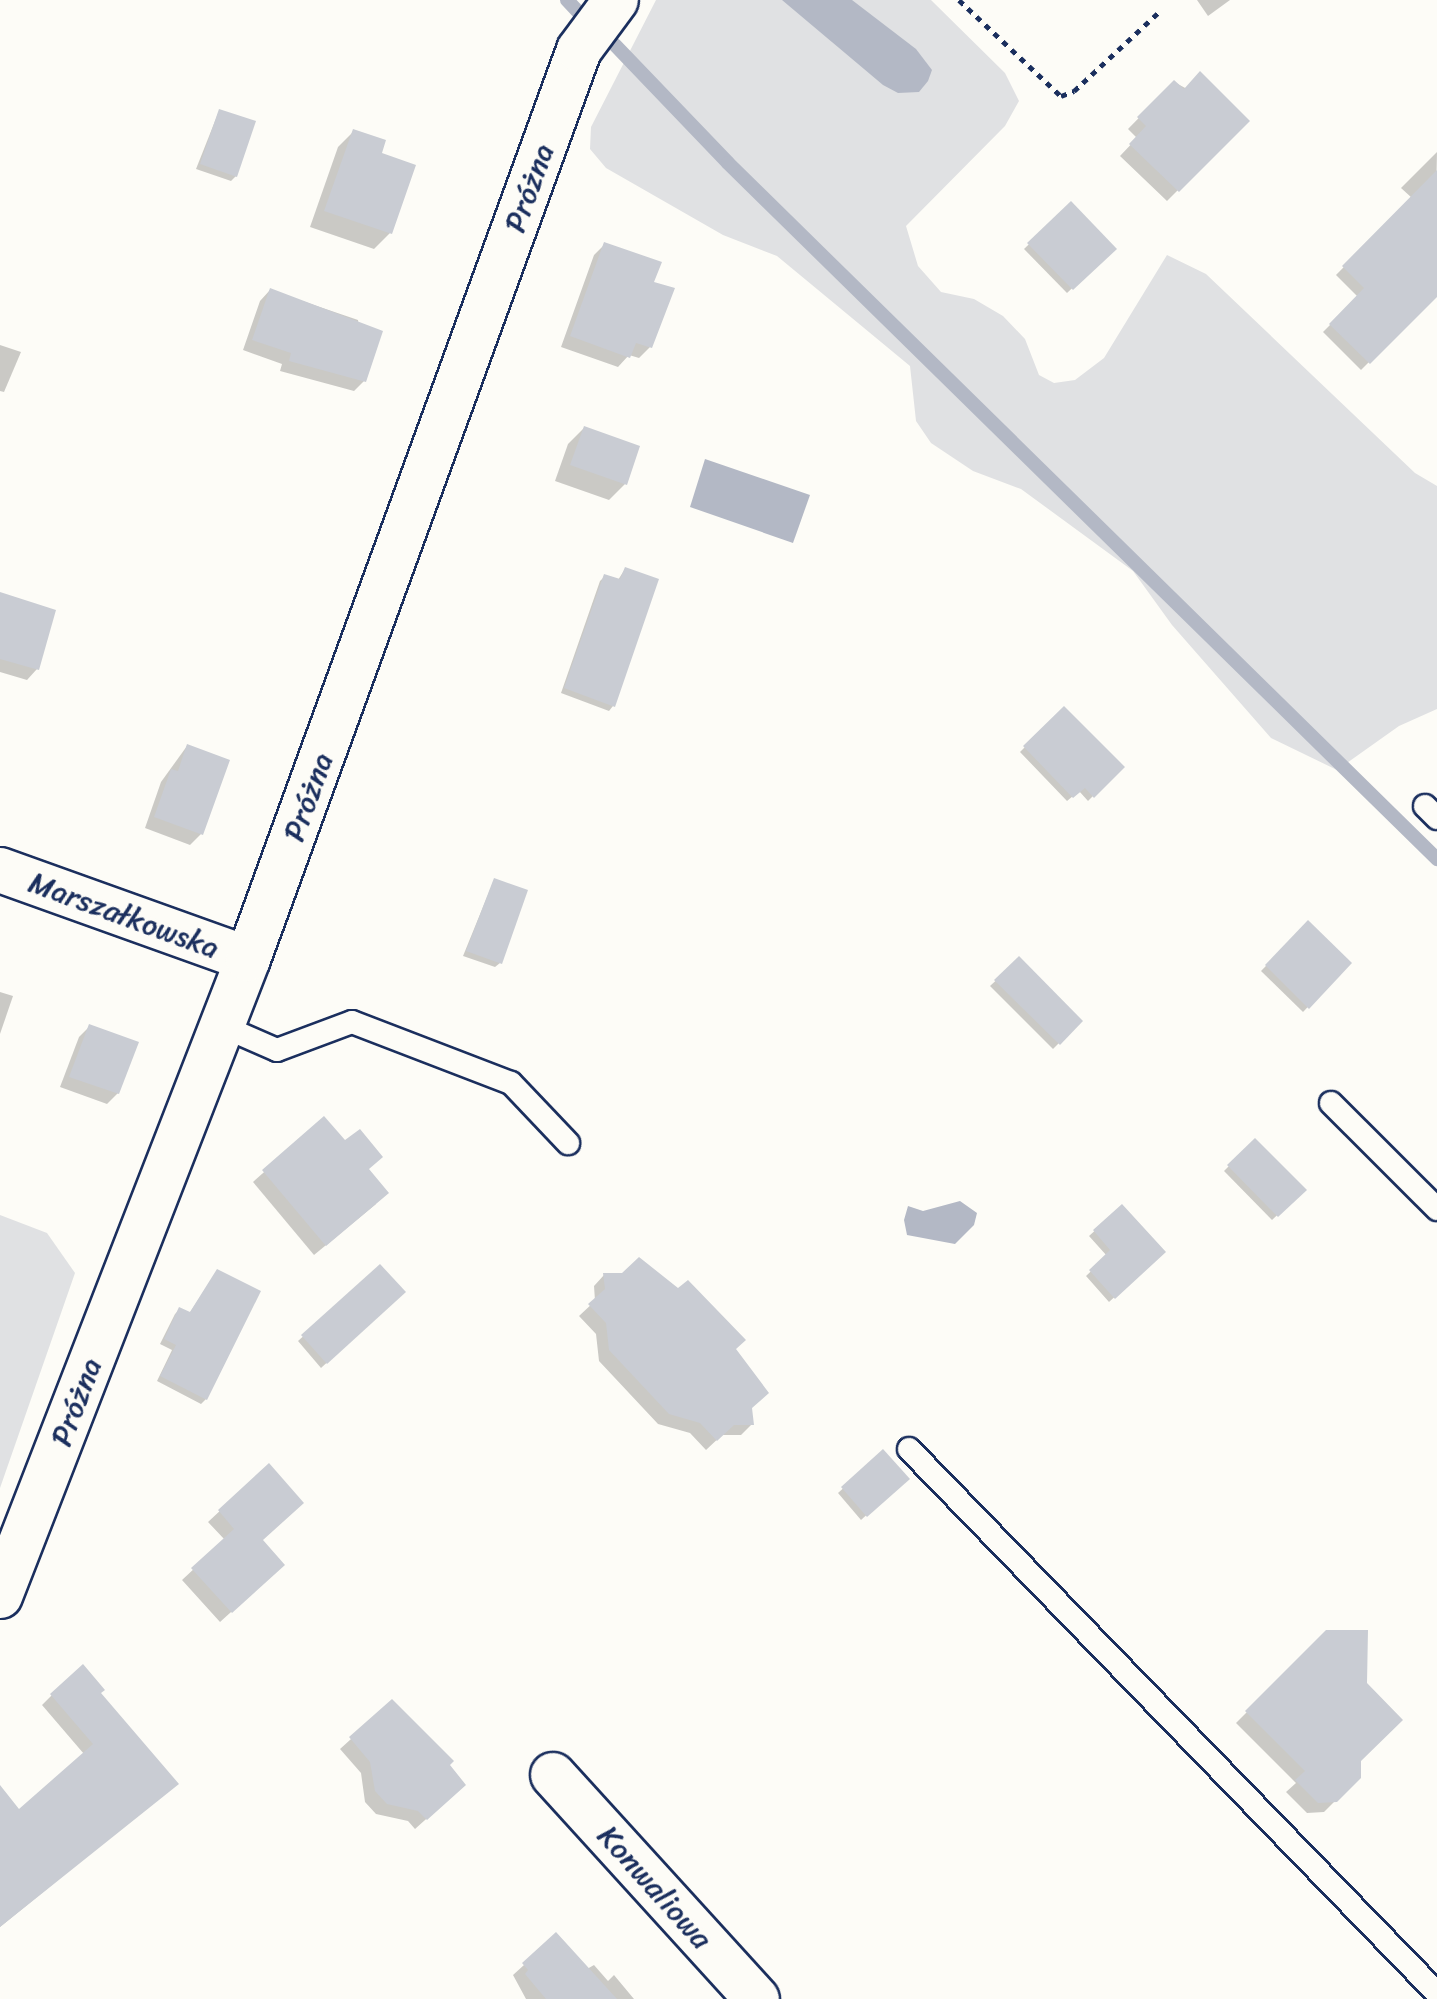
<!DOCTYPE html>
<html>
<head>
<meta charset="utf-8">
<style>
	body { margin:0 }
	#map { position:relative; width:1437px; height:1999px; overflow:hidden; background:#fdfcf7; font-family:Sriracha,sans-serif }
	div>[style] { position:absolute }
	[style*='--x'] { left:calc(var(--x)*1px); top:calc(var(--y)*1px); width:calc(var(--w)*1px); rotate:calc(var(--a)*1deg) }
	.green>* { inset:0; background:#e0e1e3 }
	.water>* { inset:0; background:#b3b8c5 }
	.shadow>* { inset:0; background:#0003 }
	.stream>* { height:14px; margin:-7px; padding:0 7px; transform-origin:7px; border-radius:7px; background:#b3b8c5 }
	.building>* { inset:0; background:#c9ccd3 }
	.path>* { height:5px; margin-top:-2.5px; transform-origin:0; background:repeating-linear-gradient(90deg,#1b2f5e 0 6px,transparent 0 12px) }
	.roads { filter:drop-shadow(2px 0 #1b2f5e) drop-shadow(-2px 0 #1b2f5e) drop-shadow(0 2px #1b2f5e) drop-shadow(0 -2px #1b2f5e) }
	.service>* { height:22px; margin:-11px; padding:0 11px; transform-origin:11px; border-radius:11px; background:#fdfcf7 }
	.minor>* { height:44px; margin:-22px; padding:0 22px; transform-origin:22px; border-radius:22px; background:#fdfcf7 }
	span { translate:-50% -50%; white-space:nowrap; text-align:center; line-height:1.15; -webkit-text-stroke:6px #fdfcf7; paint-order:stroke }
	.street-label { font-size:30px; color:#1b2f5e }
</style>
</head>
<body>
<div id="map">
	<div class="green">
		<div style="clip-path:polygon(656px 0,931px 0,1005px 73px,1019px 101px,1005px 126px,906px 226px,918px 266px,941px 292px,974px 299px,1003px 316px,1025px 339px,1039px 375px,1054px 383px,1075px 380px,1104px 358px,1167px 255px,1206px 274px,1415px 473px,1437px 486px,1437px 709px,1399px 726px,1337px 770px,1271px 738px,1172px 625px,1133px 571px,1021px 489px,973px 471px,931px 443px,916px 421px,910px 366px,777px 256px,723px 235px,606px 168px,590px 149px,591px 127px)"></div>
		<div style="clip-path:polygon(0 1215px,47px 1233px,75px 1273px,0 1488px)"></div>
	</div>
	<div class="water">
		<div style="clip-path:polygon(782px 0,852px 0,916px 49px,932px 70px,928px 81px,919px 92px,898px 93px,883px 85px)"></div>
		<div style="clip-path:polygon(705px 459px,810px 495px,793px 543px,690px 507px)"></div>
		<div style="clip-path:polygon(960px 1201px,977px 1213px,974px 1225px,955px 1244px,907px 1235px,904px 1220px,908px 1206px,923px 1211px)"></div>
	</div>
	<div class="shadow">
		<div style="clip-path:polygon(1197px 0,1230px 0,1208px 16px)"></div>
		<div style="clip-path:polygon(1174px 82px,1247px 121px,1167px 201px,1120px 156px,1137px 138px,1128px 129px)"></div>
		<div style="clip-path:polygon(219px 111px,236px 176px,231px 181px,196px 169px)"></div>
		<div style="clip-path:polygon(354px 131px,380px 154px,390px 233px,374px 249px,310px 227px,338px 147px)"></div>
		<div style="clip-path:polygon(1437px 152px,1434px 297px,1361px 370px,1323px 332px,1358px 297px,1336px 275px,1412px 198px,1401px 188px)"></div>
		<div style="clip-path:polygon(1071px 204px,1114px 249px,1067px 293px,1024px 249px)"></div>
		<div style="clip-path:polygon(604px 245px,652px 283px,650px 347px,639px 358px,629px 355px,618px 367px,561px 347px,594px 255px)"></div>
		<div style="clip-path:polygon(270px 290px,358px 320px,365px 380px,354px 391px,280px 371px,282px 364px,243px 350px,260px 301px)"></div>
		<div style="clip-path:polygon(0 345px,21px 352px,4px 392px,0 391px)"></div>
		<div style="clip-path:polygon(584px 428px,625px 484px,609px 500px,555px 481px,568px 444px)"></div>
		<div style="clip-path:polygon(625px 569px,613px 706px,609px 711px,561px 693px,600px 581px,605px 576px,618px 580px)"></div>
		<div style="clip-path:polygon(0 598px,37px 669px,27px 680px,0 672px)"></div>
		<div style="clip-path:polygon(1064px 708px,1122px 767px,1088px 801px,1079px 791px,1067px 801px,1020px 752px)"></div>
		<div style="clip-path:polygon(187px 746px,201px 834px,190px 845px,145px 828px,161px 782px)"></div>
		<div style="clip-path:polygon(494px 880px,500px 963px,495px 967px,463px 956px)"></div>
		<div style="clip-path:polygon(1308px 923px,1350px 963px,1303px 1012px,1261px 971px)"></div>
		<div style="clip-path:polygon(1019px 959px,1081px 1021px,1053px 1049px,990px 986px)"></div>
		<div style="clip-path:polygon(0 992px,13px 996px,0 1034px)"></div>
		<div style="clip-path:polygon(90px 1026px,118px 1093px,107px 1104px,60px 1087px,79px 1037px)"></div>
		<div style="clip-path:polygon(324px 1119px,376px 1204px,314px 1255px,253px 1182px)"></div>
		<div style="clip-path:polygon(1255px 1140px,1304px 1190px,1272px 1220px,1224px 1171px)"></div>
		<div style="clip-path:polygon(1122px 1206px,1164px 1252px,1109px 1302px,1086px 1276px,1107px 1256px,1089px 1236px)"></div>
		<div style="clip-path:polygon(380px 1267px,404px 1292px,321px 1368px,298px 1341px)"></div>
		<div style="clip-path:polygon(217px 1271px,206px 1399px,201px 1404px,157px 1381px,172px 1350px,160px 1344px,175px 1314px,180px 1309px,189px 1314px)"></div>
		<div style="clip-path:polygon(604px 1275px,734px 1349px,752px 1424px,741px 1435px,722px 1435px,706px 1450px,690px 1433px,658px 1424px,599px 1361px,596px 1334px,579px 1316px,595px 1301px,594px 1286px)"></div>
		<div style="clip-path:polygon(883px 1452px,907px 1478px,861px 1520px,838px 1493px)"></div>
		<div style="clip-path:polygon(268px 1466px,260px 1540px,272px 1575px,220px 1622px,182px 1580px,225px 1540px,208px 1522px)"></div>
		<div style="clip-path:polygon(1327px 1632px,1359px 1777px,1324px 1812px,1307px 1813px,1286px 1792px,1296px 1783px,1236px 1723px)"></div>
		<div style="clip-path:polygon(98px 1694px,176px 1784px,0 1927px,0 1788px,19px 1812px,84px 1754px,42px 1705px,52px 1695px)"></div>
		<div style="clip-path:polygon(392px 1702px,447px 1765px,453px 1795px,415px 1829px,408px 1821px,376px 1814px,365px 1802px,361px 1773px,340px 1749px)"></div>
		<div style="clip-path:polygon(524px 1965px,587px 1969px,594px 1965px,608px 1981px,614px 1975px,634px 1999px,526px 1999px,513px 1975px)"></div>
	</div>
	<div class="stream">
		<div style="--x:567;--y:0;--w:23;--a:47"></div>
		<div style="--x:615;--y:45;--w:163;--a:46.2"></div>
		<div style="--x:728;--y:163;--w:994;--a:44.47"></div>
	</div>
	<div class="building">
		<div style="clip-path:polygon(1200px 71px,1250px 121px,1179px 192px,1129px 144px,1146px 126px,1137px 117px,1174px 80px,1184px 89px)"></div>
		<div style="clip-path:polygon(219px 109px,256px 121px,237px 177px,200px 164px)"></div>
		<div style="clip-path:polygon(353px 129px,386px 140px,382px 153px,416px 165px,392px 234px,324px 211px)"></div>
		<div style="clip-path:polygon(1437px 170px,1437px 297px,1370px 364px,1329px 324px,1364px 288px,1342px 266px)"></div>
		<div style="clip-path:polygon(1071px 201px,1117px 249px,1073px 290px,1027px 243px)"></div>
		<div style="clip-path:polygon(604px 242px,662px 262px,654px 282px,675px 288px,652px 348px,636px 343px,630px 358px,570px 336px)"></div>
		<div style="clip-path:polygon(270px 288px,383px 331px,366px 382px,289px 361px,291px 353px,252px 340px)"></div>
		<div style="clip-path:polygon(584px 426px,640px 446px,627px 485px,570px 465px)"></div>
		<div style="clip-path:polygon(625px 567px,659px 579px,615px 707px,564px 688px,604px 574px,620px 579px)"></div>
		<div style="clip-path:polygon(0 592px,56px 610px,39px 670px,0 659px)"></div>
		<div style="clip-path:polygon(1064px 706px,1125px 767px,1094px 798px,1085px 788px,1073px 798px,1023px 746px)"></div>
		<div style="clip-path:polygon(187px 744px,230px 760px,203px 835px,154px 817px,171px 769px,178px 771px)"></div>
		<div style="clip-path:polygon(494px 878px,528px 890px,502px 964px,466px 951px)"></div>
		<div style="clip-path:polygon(1308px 920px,1352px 963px,1309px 1009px,1265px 965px)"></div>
		<div style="clip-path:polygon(1019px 956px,1083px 1021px,1060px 1045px,994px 980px)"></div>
		<div style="clip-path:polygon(89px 1024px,139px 1042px,119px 1094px,69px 1077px)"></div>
		<div style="clip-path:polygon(324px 1116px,345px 1140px,360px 1129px,383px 1157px,369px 1169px,389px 1193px,326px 1246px,262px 1170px)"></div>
		<div style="clip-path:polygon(1255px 1138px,1307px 1190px,1278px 1217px,1227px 1165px)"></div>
		<div style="clip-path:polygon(1122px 1204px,1166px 1252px,1115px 1299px,1089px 1270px,1110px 1250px,1093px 1230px)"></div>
		<div style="clip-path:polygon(639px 1257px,678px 1288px,688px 1280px,746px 1340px,736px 1349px,769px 1393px,752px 1408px,754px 1425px,734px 1425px,717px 1441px,700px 1423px,669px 1414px,609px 1350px,606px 1323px,588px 1304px,605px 1289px,603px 1273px,622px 1273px)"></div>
		<div style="clip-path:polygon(380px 1264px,406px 1292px,327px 1364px,301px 1335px)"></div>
		<div style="clip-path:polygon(217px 1269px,261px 1291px,207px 1400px,160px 1376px,176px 1345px,164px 1339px,179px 1307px,190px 1312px)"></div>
		<div style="clip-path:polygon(883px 1449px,910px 1479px,867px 1517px,841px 1487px)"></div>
		<div style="clip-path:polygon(269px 1463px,304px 1503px,263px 1540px,285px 1565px,232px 1613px,191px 1568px,234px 1529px,218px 1510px)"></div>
		<div style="clip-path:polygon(1326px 1630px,1368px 1630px,1367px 1683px,1403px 1720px,1361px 1761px,1361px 1778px,1337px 1802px,1318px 1803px,1295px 1780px,1305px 1771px,1245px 1711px)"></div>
		<div style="clip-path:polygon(83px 1664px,105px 1690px,101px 1693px,179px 1784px,0 1927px,0 1785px,19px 1809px,93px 1744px,50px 1694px)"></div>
		<div style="clip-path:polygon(392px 1699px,454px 1761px,450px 1765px,466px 1785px,427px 1820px,418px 1811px,387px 1804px,375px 1791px,370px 1762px,349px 1737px)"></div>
		<div style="clip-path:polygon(556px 1932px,617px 1999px,546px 1999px,525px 1974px,528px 1970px,522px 1963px)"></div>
	</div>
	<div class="path">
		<div style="--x:959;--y:0;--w:140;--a:43.3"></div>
		<div style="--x:1061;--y:96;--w:14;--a:-21"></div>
		<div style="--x:1074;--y:91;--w:116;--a:-42.9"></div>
	</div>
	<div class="roads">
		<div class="service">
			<div style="--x:1425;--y:806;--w:17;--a:45"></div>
			<div style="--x:222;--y:1026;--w:60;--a:23.6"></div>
			<div style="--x:277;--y:1050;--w:80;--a:-20.5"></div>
			<div style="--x:352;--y:1022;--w:170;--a:21"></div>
			<div style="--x:511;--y:1083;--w:83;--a:46.5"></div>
			<div style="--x:1331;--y:1103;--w:150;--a:45"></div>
			<div style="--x:909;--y:1449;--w:758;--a:45.86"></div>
		</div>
		<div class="minor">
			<div style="--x:0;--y:870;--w:263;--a:19.7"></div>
			<div style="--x:0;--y:1596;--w:684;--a:-68.73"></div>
			<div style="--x:248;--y:959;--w:967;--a:-69.99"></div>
			<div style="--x:579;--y:50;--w:62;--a:-53.5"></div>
			<div style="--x:553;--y:1775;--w:303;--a:47.7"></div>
		</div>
	</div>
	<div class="street-label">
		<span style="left:529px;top:188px;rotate:-70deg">Próżna</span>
		<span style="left:308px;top:797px;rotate:-70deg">Próżna</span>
		<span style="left:124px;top:915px;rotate:20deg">Marszałkowska</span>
		<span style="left:76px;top:1402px;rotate:-69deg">Próżna</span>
		<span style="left:655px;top:1887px;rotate:48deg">Konwaliowa</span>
	</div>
</div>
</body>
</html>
